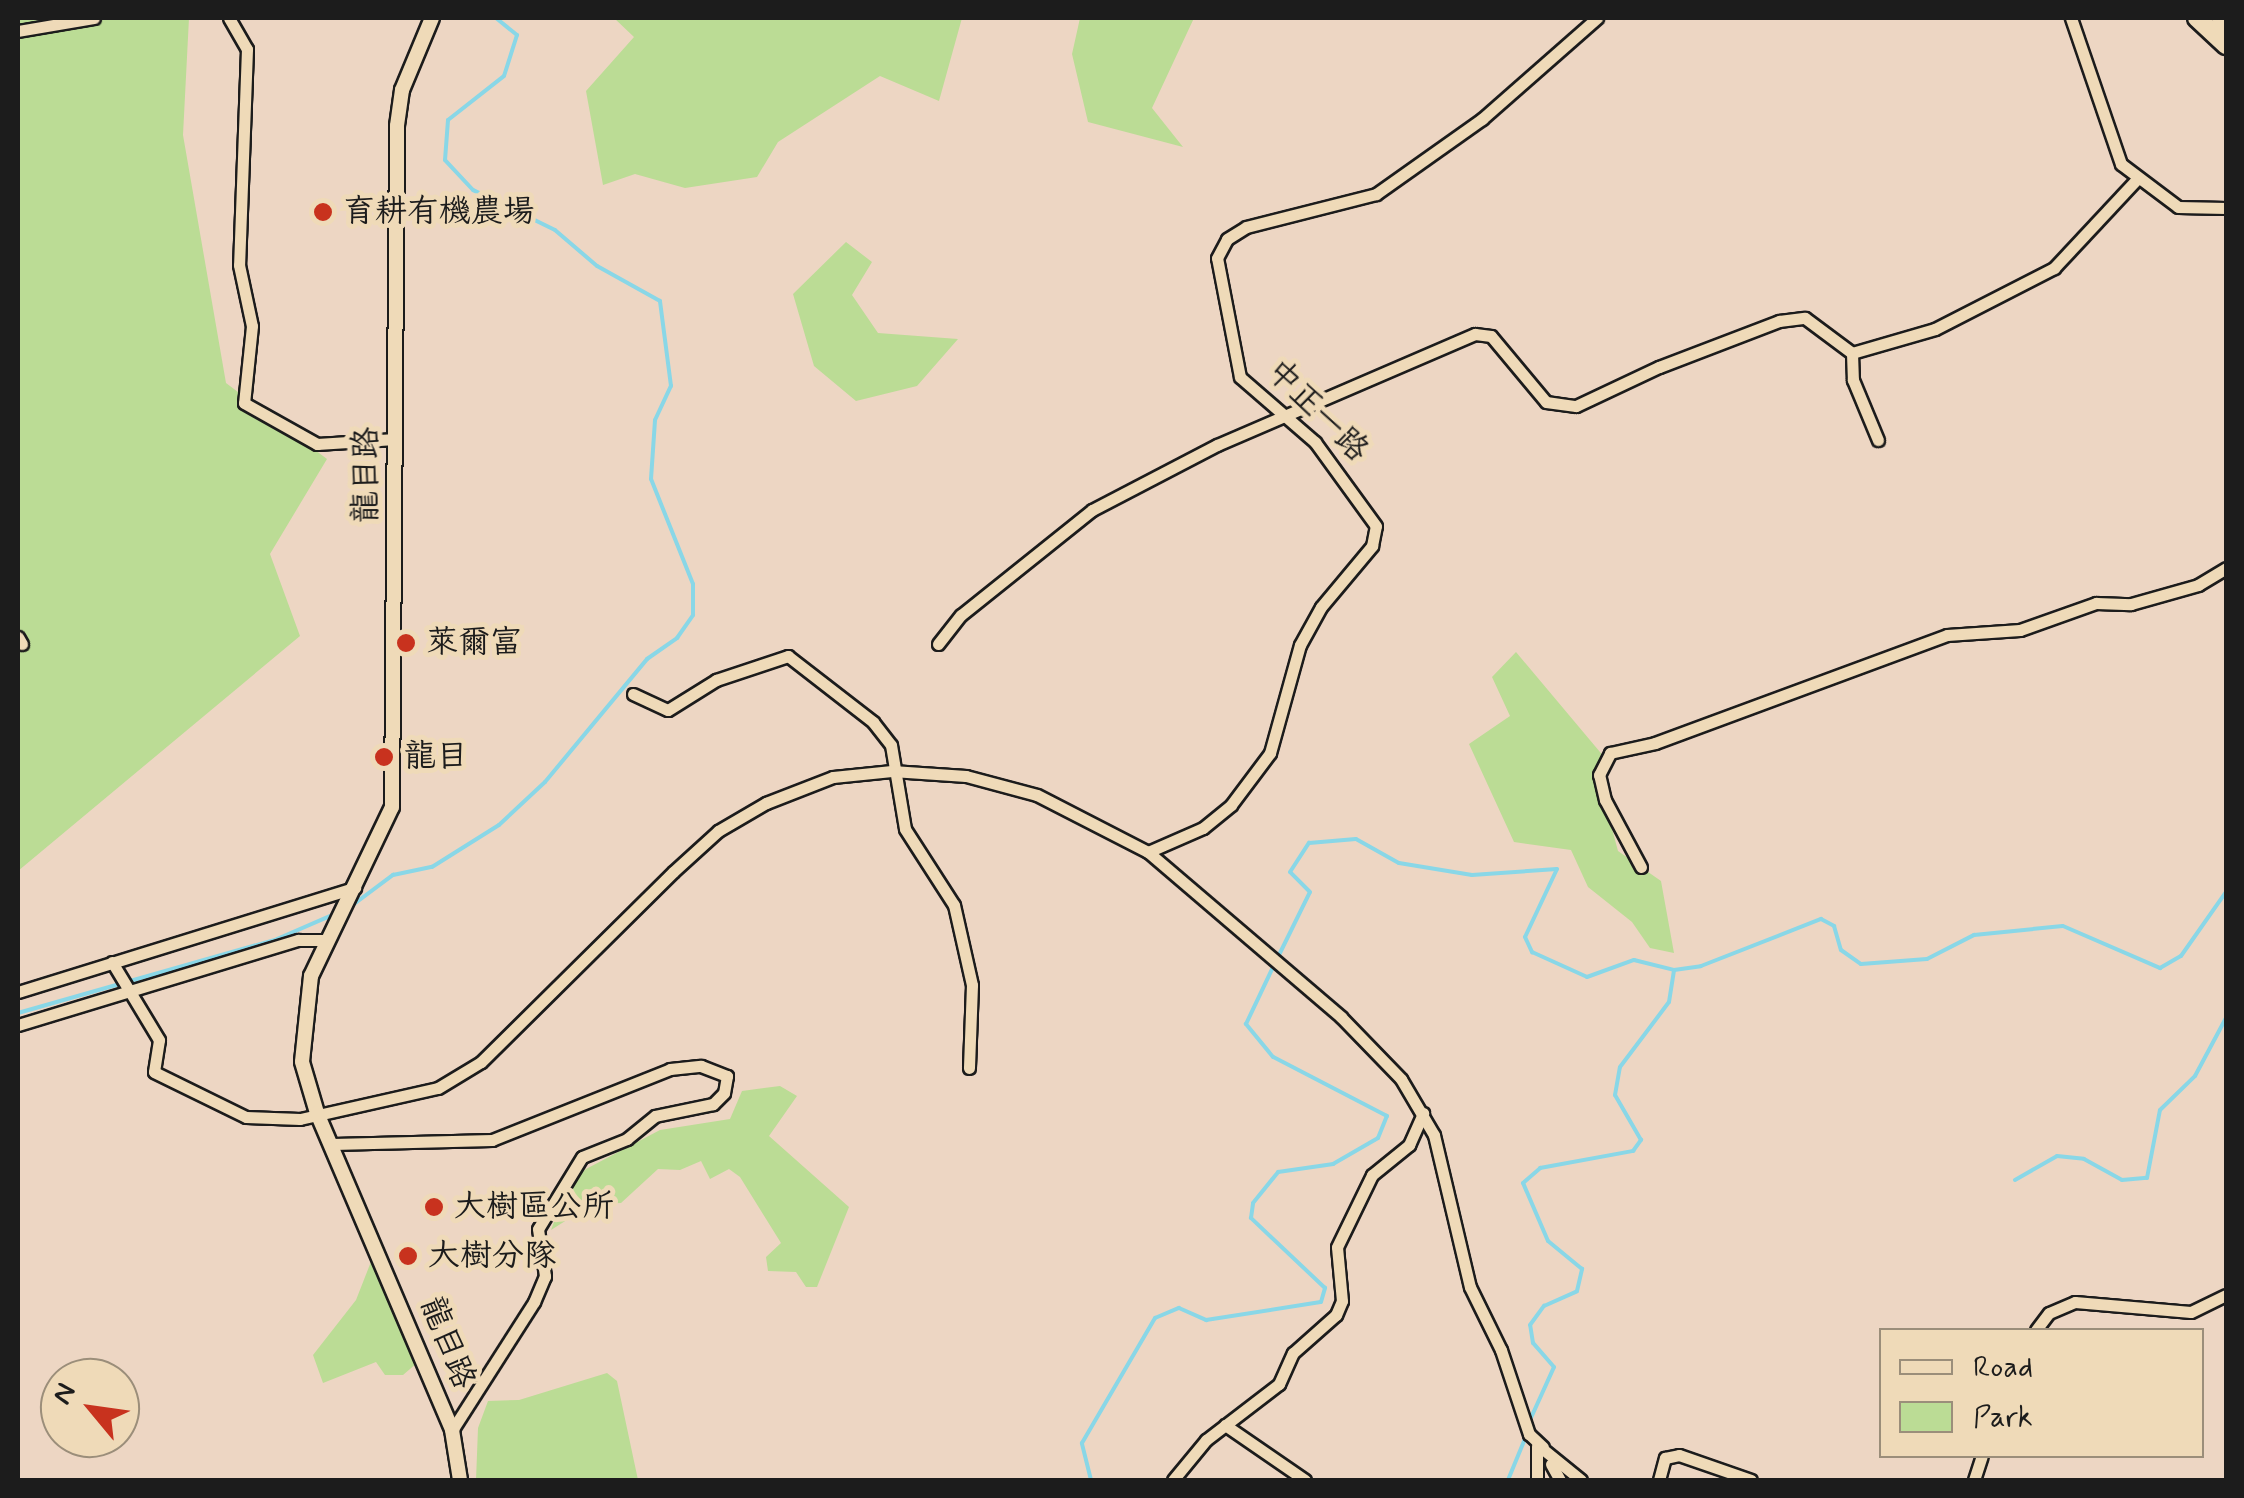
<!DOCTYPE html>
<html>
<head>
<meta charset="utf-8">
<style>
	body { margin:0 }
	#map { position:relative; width:2244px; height:1498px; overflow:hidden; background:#edd6c3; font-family:Mynerve,"LXGW WenKai TC",sans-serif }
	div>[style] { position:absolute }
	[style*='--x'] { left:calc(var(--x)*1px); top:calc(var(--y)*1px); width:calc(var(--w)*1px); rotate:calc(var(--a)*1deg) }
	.green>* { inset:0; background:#bbdc95 }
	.stream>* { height:4px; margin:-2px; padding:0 2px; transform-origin:2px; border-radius:2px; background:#89d7e7 }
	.roads { filter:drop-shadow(2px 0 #1c1c1c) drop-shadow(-2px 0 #1c1c1c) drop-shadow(0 2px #1c1c1c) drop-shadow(0 -2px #1c1c1c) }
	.minor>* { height:11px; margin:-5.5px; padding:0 5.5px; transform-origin:5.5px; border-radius:5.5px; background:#efdab8 }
	.tertiary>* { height:14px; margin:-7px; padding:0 7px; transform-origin:7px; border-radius:7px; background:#efdab8 }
	.primary>* { height:18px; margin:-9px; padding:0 9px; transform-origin:9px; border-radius:9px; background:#efdab8 }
	.dots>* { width:28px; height:28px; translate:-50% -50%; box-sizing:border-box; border:5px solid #efdab8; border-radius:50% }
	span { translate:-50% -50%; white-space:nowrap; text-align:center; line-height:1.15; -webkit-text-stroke:10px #efdab8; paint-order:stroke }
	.poi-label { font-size:32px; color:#1c1c1c }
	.left { translate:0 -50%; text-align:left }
	.street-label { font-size:32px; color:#1c1c1c }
	.frame { position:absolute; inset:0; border:20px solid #1c1c1c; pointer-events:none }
	.legend { position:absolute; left:1879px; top:1328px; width:325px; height:130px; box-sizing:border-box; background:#efdab8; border:2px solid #9b8e7a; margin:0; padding:12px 18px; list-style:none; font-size:30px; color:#1c1c1c }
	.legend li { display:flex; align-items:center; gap:20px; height:50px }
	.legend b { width:50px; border:2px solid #9b8e7a }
	.north { position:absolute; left:40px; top:1358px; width:100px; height:100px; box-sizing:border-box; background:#efdab8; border:2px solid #9b8e7a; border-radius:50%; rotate:299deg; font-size:28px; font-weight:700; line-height:40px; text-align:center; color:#1c1c1c }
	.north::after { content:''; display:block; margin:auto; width:35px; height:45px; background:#c8321e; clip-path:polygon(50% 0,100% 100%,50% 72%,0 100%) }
</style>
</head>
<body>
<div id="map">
	<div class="green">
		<div style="clip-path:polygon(18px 18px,189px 18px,183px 135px,226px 383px,327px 459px,270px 554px,300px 636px,18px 871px)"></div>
		<div style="clip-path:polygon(614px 18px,962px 18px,939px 101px,880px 76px,778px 142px,757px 177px,685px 188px,635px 174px,603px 185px,586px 91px,634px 37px)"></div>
		<div style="clip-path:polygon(1080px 18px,1194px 18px,1152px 108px,1183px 147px,1088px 122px,1072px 54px)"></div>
		<div style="clip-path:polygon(846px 242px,872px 262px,852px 295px,878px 333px,958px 339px,917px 386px,856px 401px,814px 366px,793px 294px)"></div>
		<div style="clip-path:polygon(1516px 652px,1605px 758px,1604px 799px,1618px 851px,1661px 881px,1674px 953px,1650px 948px,1632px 922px,1588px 887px,1571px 850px,1514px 842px,1469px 744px,1510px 716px,1492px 677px)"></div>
		<div style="clip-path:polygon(780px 1086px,797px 1096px,769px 1136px,849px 1207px,817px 1287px,806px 1287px,796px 1272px,768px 1271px,766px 1257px,781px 1243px,740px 1177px,729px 1169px,710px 1179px,701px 1161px,680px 1170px,658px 1169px,621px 1203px,592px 1204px,551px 1230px,567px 1187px,586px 1169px,660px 1130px,730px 1119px,742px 1091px)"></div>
		<div style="clip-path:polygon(376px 1249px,417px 1363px,403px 1375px,385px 1375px,376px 1362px,323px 1383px,313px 1355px,356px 1300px)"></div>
		<div style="clip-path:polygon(607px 1373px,617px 1381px,638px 1480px,476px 1480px,478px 1428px,488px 1401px,519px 1400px)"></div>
	</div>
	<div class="stream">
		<div style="--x:350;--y:907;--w:54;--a:-36.7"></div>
		<div style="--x:393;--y:875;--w:40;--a:-12"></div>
		<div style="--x:432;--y:867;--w:79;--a:-32.1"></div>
		<div style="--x:499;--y:825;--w:63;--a:-43.1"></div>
		<div style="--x:545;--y:782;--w:160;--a:-50.3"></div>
		<div style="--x:647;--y:659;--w:37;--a:-35"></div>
		<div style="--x:677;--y:638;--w:28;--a:-55"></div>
		<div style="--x:693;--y:615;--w:31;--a:-90"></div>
		<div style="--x:693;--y:584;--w:113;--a:-111.8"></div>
		<div style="--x:651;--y:479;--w:59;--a:-86.1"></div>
		<div style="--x:655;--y:420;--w:38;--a:-65"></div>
		<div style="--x:671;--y:386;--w:86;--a:-97.4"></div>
		<div style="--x:660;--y:301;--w:72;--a:-150.9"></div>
		<div style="--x:597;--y:266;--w:55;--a:-139.4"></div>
		<div style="--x:555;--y:230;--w:91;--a:-154"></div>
		<div style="--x:473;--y:190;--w:41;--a:-133"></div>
		<div style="--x:445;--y:160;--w:40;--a:-85.7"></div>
		<div style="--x:448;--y:120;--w:71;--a:-38.2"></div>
		<div style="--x:504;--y:76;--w:43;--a:-72.4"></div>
		<div style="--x:517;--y:35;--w:27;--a:-141"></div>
		<div style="--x:1278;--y:957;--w:72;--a:-63.8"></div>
		<div style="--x:1310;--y:892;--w:28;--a:-135"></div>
		<div style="--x:1290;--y:872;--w:35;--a:-57"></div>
		<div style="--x:1309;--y:843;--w:47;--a:-4.9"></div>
		<div style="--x:1356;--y:839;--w:49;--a:29.2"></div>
		<div style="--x:1399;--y:863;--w:74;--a:9.3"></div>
		<div style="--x:1472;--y:875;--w:85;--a:-4"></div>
		<div style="--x:1557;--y:869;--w:75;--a:115.2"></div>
		<div style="--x:1525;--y:937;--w:17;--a:65"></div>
		<div style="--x:1532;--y:952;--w:60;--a:24.4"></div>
		<div style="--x:1587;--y:977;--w:50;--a:-19.9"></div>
		<div style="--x:1634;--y:960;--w:41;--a:14"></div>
		<div style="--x:1674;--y:970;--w:27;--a:-8"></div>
		<div style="--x:1701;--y:966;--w:129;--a:-21.4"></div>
		<div style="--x:1821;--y:919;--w:15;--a:28"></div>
		<div style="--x:1834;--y:926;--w:25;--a:74"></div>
		<div style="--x:1841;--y:950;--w:24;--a:35"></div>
		<div style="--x:1861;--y:964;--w:66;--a:-4.3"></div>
		<div style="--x:1927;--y:959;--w:53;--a:-27.1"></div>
		<div style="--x:1974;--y:935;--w:89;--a:-5.8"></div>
		<div style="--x:2063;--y:926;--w:106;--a:23.4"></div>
		<div style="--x:2160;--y:968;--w:24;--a:-30"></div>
		<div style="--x:2181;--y:956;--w:78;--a:-54.9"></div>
		<div style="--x:18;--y:1013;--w:269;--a:-15.9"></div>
		<div style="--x:277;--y:939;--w:65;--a:-23.4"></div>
		<div style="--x:2015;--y:1180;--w:48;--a:-29.7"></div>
		<div style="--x:2057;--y:1156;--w:27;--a:6"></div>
		<div style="--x:2084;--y:1159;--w:43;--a:28.9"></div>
		<div style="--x:2122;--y:1180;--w:25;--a:-5"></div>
		<div style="--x:2147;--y:1178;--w:69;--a:-79.2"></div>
		<div style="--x:2160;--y:1110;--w:49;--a:-44.2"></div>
		<div style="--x:2195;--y:1076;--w:66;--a:-61.9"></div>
		<div style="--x:1530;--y:1420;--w:58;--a:-65.6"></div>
		<div style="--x:1554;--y:1367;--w:32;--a:-131"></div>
		<div style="--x:1533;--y:1343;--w:18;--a:-99"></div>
		<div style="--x:1530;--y:1325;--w:24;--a:-54"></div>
		<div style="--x:1544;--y:1306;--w:36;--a:-24"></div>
		<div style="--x:1577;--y:1291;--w:23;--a:-77"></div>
		<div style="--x:1582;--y:1269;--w:44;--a:-140.5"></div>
		<div style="--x:1548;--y:1241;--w:63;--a:-113.3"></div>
		<div style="--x:1523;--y:1183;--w:23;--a:-41"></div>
		<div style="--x:1540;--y:1168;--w:95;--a:-10.4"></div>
		<div style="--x:1633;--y:1151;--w:14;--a:-54"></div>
		<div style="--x:1641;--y:1140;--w:52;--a:-120"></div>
		<div style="--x:1615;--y:1095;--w:28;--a:-80"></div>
		<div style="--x:1620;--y:1067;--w:81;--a:-53"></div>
		<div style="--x:1669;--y:1002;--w:32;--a:-81"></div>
		<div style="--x:1091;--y:1480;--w:38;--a:-104"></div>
		<div style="--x:1082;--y:1443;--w:145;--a:-59.7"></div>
		<div style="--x:1155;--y:1318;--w:26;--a:-23"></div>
		<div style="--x:1179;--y:1308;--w:30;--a:24"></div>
		<div style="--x:1206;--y:1320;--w:116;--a:-8.9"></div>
		<div style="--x:1321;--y:1302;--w:15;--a:-74"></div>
		<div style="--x:1325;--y:1288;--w:102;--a:-136.6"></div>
		<div style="--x:1251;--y:1218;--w:15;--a:-82"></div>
		<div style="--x:1253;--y:1203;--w:40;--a:-51"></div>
		<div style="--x:1278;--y:1172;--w:56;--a:-8.3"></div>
		<div style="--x:1333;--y:1164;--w:52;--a:-30"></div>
		<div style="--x:1378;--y:1138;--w:24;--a:-68"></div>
		<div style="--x:1387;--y:1116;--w:128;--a:-152.6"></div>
		<div style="--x:1273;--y:1057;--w:43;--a:-129.3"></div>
		<div style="--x:1246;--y:1024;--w:65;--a:-64.6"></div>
		<div style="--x:1508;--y:1480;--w:50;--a:-67.6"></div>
	</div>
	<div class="roads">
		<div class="minor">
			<div style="--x:229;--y:18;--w:36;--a:60"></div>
			<div style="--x:247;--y:49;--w:216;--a:92.1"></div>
			<div style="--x:239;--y:265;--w:62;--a:78"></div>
			<div style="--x:252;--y:326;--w:77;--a:95.9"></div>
			<div style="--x:244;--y:403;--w:84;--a:29.3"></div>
			<div style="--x:317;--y:444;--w:78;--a:-3.7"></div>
			<div style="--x:2071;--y:18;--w:154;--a:71.1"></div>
			<div style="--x:2121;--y:164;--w:71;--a:37"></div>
			<div style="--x:2178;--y:207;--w:48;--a:1.2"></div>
			<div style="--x:18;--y:31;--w:77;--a:-9.7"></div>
			<div style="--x:1852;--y:353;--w:86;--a:-16.1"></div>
			<div style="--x:1935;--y:329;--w:134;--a:-27.1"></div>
			<div style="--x:2054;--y:268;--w:120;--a:-47"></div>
			<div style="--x:18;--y:637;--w:8;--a:60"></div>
			<div style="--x:938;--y:644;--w:37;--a:-52"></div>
			<div style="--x:961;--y:615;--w:168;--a:-38.7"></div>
			<div style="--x:1092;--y:510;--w:141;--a:-27.5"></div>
			<div style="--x:1217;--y:445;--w:281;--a:-23.3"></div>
			<div style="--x:1475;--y:334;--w:16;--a:7"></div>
			<div style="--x:1491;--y:336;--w:86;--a:50.2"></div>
			<div style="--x:1546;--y:402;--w:30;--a:8"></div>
			<div style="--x:1576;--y:406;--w:92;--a:-25.2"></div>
			<div style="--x:1659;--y:367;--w:129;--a:-21"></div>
			<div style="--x:1779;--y:321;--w:26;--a:-7"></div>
			<div style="--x:1805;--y:318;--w:59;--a:36.7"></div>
			<div style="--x:1852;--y:353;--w:27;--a:88"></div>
			<div style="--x:1853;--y:380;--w:65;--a:67.4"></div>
			<div style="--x:633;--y:694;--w:38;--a:25"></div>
			<div style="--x:668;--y:710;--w:57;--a:-32"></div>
			<div style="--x:716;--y:680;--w:76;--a:-18.4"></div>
			<div style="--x:788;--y:656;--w:108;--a:37.8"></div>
			<div style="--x:873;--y:722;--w:29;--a:52"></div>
			<div style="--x:891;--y:745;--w:85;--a:80.5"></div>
			<div style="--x:905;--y:829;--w:90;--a:57.2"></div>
			<div style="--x:954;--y:905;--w:82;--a:77.3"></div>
			<div style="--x:972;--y:985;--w:83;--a:92.1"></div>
			<div style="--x:1148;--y:852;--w:60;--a:-23.6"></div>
			<div style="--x:1203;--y:828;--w:36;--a:-39"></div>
			<div style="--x:1231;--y:805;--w:65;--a:-53.1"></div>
			<div style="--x:1270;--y:753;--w:112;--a:-74.5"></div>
			<div style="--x:1300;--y:645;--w:43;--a:-61.1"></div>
			<div style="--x:1321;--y:607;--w:80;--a:-50.1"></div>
			<div style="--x:1372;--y:546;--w:20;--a:-79"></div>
			<div style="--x:1376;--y:526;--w:104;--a:-126"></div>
			<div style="--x:1315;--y:442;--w:99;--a:-139.1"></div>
			<div style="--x:1240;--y:377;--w:121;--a:-100.9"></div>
			<div style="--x:1217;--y:258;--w:21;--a:-62"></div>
			<div style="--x:1227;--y:239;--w:22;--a:-32"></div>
			<div style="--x:1246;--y:227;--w:134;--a:-14.2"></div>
			<div style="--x:1376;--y:194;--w:130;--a:-35.3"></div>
			<div style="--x:1482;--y:119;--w:153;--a:-41.3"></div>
			<div style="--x:1641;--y:867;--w:76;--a:-118.2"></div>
			<div style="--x:1605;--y:800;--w:26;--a:-103"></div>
			<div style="--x:1599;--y:775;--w:25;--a:-63"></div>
			<div style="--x:1610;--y:753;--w:46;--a:-12.5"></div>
			<div style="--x:1655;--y:743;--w:311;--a:-20.3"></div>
			<div style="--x:1947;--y:635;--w:73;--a:-3.9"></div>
			<div style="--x:2020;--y:630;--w:81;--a:-19.6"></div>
			<div style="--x:2096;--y:603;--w:35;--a:2"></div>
			<div style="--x:2131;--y:604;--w:70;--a:-15.8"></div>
			<div style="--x:2198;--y:585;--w:33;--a:-31"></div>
			<div style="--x:112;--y:962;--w:91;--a:58.9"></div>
			<div style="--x:159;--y:1040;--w:32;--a:99"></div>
			<div style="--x:154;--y:1072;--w:102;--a:26.1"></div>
			<div style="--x:246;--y:1117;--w:54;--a:2.1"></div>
			<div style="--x:300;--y:1119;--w:141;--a:-12.7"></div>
			<div style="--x:438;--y:1088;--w:50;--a:-31.2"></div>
			<div style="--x:481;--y:1062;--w:270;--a:-44.7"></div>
			<div style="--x:673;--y:872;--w:61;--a:-42.3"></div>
			<div style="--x:718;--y:831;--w:56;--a:-30.3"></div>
			<div style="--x:766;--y:803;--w:72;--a:-21.2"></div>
			<div style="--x:833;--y:777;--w:59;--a:-5.8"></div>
			<div style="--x:892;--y:771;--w:74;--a:3.9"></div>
			<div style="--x:966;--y:776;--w:73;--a:15"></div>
			<div style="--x:1037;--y:795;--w:125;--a:27.2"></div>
			<div style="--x:1148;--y:852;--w:254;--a:40.5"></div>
			<div style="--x:1341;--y:1017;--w:86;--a:45.9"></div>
			<div style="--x:1401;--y:1079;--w:65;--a:59.5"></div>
			<div style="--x:1434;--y:1135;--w:156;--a:76.7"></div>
			<div style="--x:1470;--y:1287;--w:70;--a:63.8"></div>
			<div style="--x:1501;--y:1350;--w:89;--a:71.6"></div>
			<div style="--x:1529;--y:1434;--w:19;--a:43"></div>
			<div style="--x:18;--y:992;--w:353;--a:-17.2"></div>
			<div style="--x:18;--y:1025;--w:293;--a:-16.9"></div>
			<div style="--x:298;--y:940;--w:29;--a:0"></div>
			<div style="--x:333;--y:1144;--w:159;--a:-1.4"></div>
			<div style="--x:492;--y:1140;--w:192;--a:-21.7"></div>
			<div style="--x:670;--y:1069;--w:31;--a:-6"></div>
			<div style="--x:701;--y:1066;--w:28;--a:21"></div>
			<div style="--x:727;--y:1076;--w:17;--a:100"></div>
			<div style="--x:724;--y:1093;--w:16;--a:135"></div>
			<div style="--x:713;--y:1104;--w:59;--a:168.3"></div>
			<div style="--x:655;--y:1116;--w:36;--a:141"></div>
			<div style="--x:627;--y:1139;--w:48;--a:158.2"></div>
			<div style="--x:582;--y:1157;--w:84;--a:121.4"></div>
			<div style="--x:538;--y:1229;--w:48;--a:81.5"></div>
			<div style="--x:545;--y:1276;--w:28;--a:113"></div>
			<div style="--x:534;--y:1302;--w:152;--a:122.6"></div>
			<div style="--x:2036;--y:1330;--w:21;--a:-53"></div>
			<div style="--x:2049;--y:1313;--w:28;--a:-23"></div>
			<div style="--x:2075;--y:1302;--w:116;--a:4.9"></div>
			<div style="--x:2191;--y:1312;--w:39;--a:-26"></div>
			<div style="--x:1225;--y:1425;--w:97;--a:34.5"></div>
			<div style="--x:1537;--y:1446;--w:34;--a:90"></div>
			<div style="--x:1539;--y:1446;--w:54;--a:39"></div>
			<div style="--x:1551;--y:1464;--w:18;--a:61"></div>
			<div style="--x:1173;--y:1480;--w:52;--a:-50.5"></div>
			<div style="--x:1206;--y:1440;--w:92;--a:-37.5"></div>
			<div style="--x:1279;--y:1384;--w:34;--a:-66"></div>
			<div style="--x:1293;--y:1353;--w:57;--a:-41.5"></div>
			<div style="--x:1336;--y:1315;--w:15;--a:-67"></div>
			<div style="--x:1342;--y:1301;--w:54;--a:-95.3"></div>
			<div style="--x:1337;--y:1247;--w:80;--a:-64.1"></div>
			<div style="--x:1372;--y:1175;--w:48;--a:-39"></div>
			<div style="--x:1409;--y:1145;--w:35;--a:-66"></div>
			<div style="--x:1659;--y:1480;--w:23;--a:-75"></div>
			<div style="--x:1665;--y:1458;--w:14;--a:-12"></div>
			<div style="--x:1679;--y:1455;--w:76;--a:19.1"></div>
			<div style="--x:1974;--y:1480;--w:25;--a:-72"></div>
		</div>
		<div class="tertiary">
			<div style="--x:432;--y:18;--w:78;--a:112.6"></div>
			<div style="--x:402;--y:90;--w:36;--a:98"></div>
			<div style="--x:397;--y:126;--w:681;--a:90.42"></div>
			<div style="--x:392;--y:807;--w:187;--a:115.6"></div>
			<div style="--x:311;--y:976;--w:86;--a:96"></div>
			<div style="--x:302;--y:1062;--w:53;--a:73.6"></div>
			<div style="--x:317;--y:1113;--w:345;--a:66.9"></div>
			<div style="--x:452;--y:1430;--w:51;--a:80.9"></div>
		</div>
		<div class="primary">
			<div style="--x:2197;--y:18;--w:40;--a:43"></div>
			<div style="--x:2221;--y:18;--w:7;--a:45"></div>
		</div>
	</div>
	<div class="dots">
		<div style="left:323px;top:212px;background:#c8321e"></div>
		<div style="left:406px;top:643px;background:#c8321e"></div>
		<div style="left:384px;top:757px;background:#c8321e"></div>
		<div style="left:434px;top:1207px;background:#c8321e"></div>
		<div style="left:408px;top:1256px;background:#c8321e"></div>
	</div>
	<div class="poi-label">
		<span class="left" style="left:343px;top:212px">育耕有機農場</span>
		<span class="left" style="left:426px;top:643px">萊爾富</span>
		<span class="left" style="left:404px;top:757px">龍目</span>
		<span class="left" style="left:454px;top:1207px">大樹區公所</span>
		<span class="left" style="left:428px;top:1256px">大樹分隊</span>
	</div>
	<div class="street-label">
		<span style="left:1317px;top:411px;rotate:45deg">中正一路</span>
		<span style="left:367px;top:475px;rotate:-90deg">龍目路</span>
		<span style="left:447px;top:1343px;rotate:68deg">龍目路</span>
	</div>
	<div class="frame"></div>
	<ul class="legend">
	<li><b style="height:12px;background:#efdab8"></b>Road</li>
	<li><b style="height:28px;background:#bbdc95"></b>Park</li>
	</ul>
	<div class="north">N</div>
</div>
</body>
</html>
